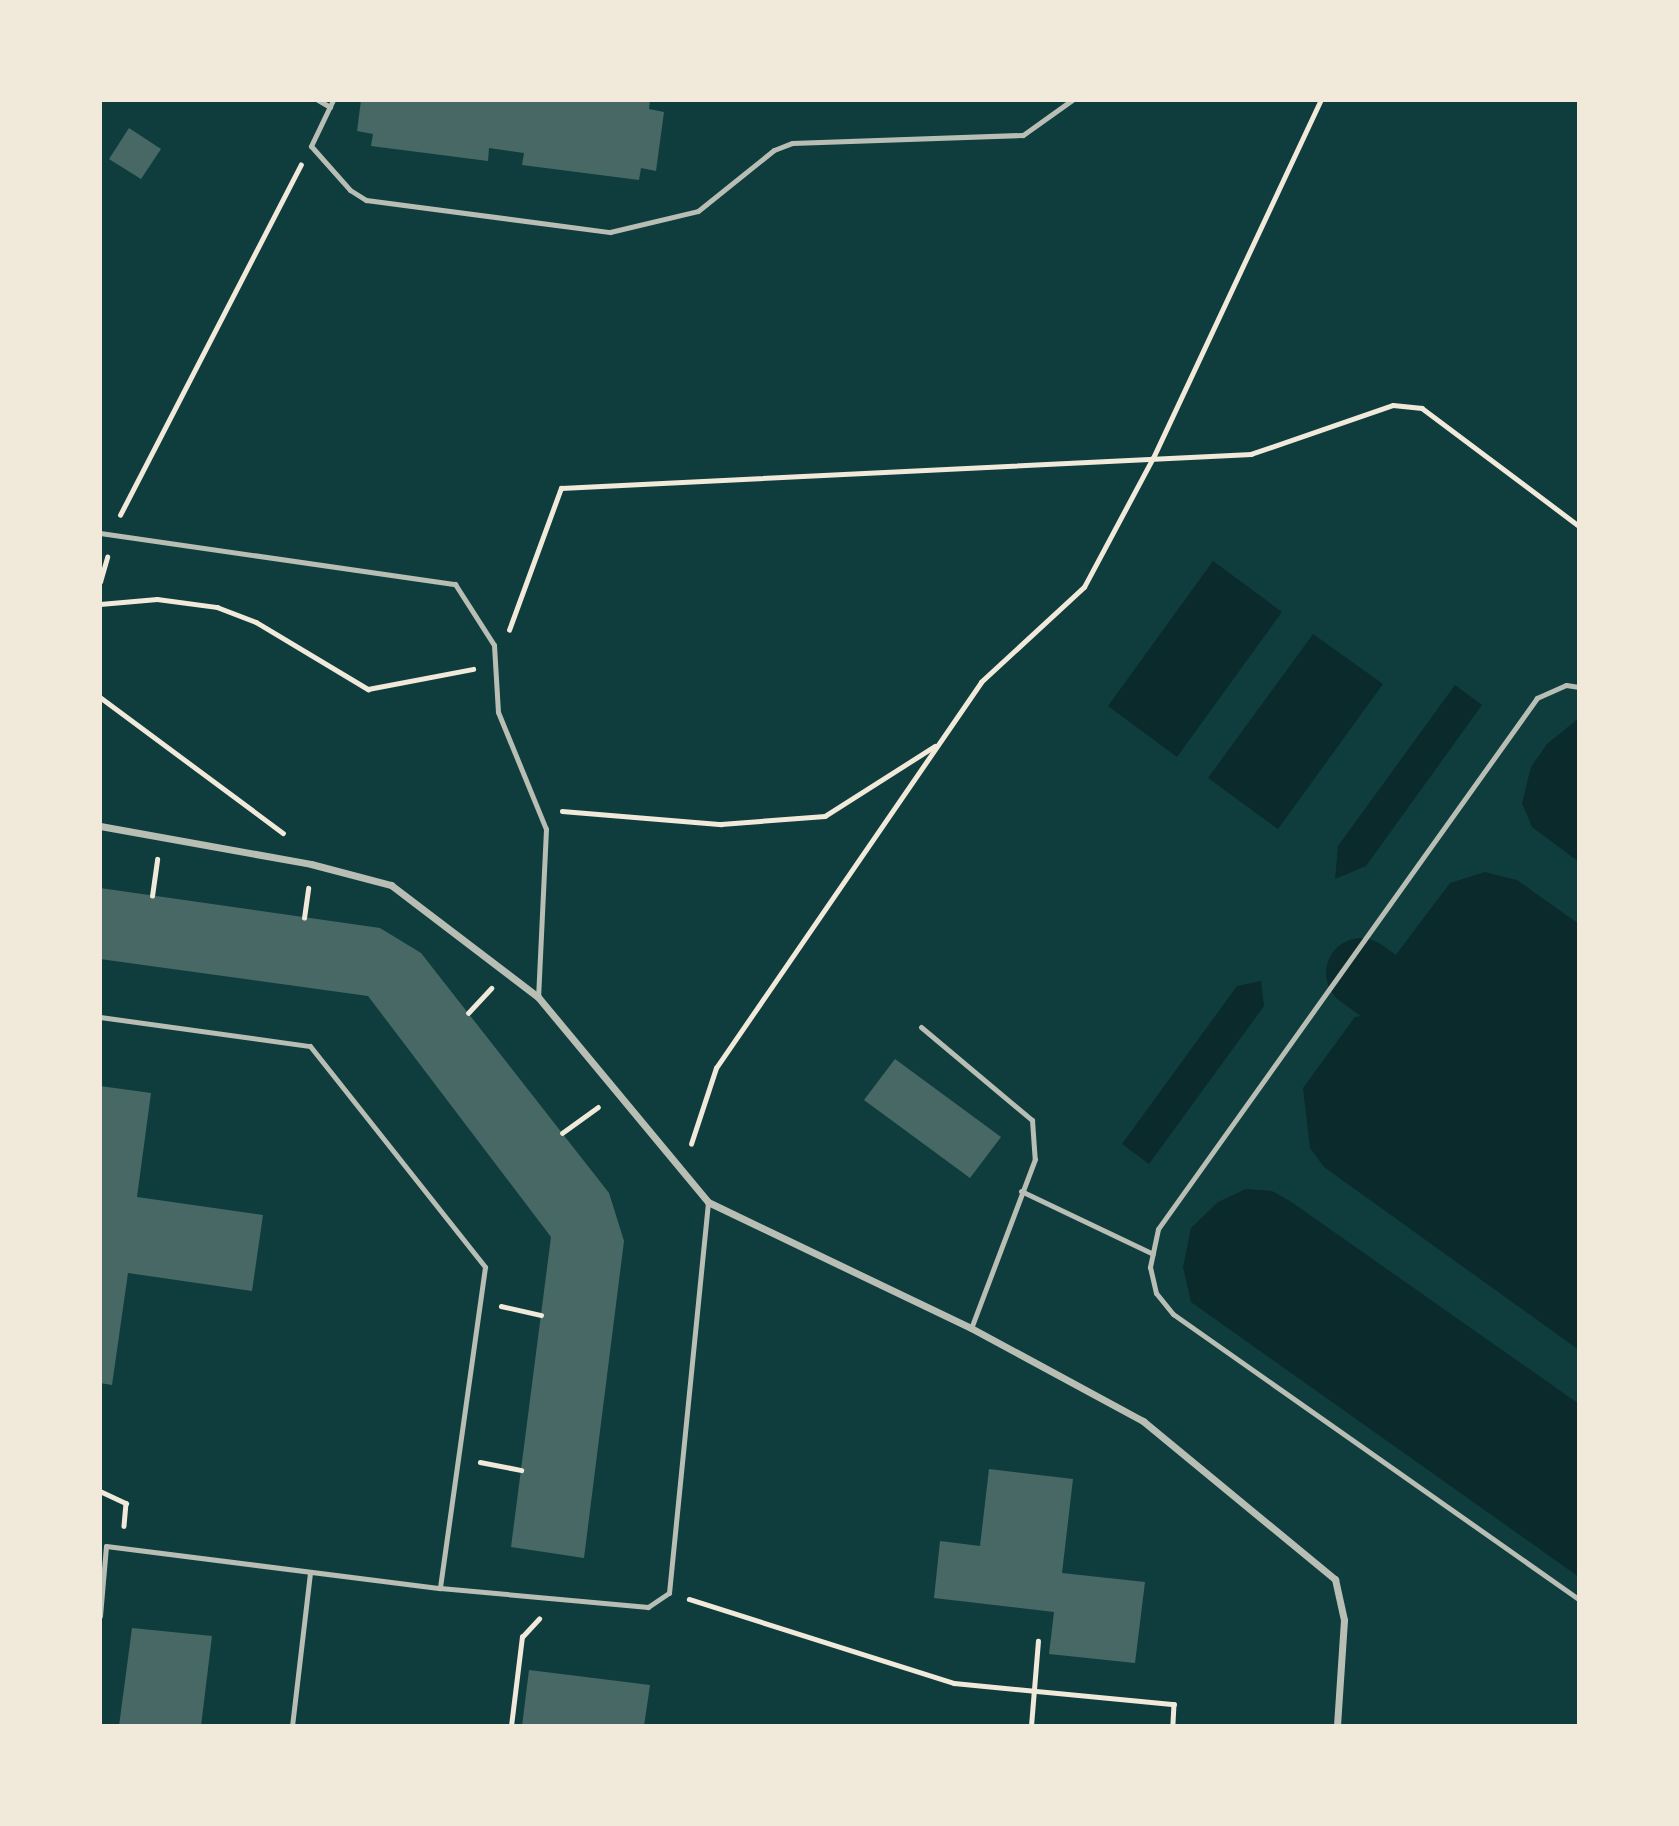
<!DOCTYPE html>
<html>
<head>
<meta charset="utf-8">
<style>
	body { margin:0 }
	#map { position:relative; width:1679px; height:1826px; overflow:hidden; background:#0f3d3e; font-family:Commissioner,sans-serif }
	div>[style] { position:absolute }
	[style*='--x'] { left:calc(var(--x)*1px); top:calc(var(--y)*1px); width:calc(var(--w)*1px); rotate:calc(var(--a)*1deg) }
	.water>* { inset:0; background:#0a2a2b }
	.river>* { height:70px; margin:-35px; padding:0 35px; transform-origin:35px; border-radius:35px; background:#0a2a2b }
	.building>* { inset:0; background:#486865 }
	.path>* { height:4.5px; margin:-2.25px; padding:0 2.25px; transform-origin:2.25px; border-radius:2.25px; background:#f1e9da }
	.service>* { height:5px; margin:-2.5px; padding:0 2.5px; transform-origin:2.5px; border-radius:2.5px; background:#b8beb3 }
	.minor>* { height:7px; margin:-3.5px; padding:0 3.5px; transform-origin:3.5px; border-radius:3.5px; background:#b8beb3 }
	span { translate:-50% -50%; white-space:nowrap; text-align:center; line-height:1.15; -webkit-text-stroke:7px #f1e9da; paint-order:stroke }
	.frame { position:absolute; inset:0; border:102px solid #f1e9da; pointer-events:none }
</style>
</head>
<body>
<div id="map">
	<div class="water">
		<div style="clip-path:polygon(1213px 561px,1282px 612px,1177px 757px,1108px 706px)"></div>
		<div style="clip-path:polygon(1313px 634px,1383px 684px,1278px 829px,1208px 778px)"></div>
		<div style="clip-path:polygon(1455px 685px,1482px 705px,1366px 866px,1335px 879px,1338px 846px)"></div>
		<div style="clip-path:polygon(1579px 718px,1579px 862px,1532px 827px,1522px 803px,1531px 767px,1547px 744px)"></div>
		<div style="clip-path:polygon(1485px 872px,1517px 880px,1579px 924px,1579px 1097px,1395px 963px,1395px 956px,1450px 883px)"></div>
		<div style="clip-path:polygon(1261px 981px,1264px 1006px,1149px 1164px,1122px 1144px,1237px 986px)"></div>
		<div style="clip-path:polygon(1366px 1015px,1579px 1167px,1579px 1350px,1324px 1167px,1310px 1148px,1303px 1088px,1355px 1017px)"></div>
		<div style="clip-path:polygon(1246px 1189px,1272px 1191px,1290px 1201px,1579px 1404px,1579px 1577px,1191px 1302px,1183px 1267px,1191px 1228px,1218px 1202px)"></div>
	</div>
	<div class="river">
		<div style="--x:1361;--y:973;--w:269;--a:35.8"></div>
	</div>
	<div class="building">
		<div style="clip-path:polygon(361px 100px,650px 100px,649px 109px,664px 112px,656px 171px,641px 168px,639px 180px,522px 165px,524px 153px,489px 148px,488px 161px,371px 146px,373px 134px,357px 131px)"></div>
		<div style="clip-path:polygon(129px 128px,161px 149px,141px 179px,109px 159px)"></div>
		<div style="clip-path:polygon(100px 888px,380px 928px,421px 953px,609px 1193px,624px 1241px,584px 1558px,511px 1547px,551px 1237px,368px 996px,100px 959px)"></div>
		<div style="clip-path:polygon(895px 1059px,1001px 1137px,970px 1178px,864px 1100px)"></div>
		<div style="clip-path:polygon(100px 1086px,151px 1093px,137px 1197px,263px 1215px,252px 1291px,128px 1273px,112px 1385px,100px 1383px)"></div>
		<div style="clip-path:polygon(989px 1469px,1073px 1479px,1062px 1573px,1145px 1582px,1135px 1663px,1049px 1654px,1054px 1612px,934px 1598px,940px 1541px,980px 1546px)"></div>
		<div style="clip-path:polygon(132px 1628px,212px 1636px,201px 1726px,119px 1726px)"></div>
		<div style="clip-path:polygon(529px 1670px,650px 1685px,644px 1726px,522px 1726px)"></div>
	</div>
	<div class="path">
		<div style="--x:120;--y:515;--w:394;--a:-62.7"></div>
		<div style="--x:100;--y:582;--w:26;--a:-74"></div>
		<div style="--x:100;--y:604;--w:57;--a:-5"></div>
		<div style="--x:157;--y:599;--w:61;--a:7.6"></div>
		<div style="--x:217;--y:607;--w:42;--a:21"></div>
		<div style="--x:256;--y:622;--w:131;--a:30.9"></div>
		<div style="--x:368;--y:689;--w:107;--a:-10.8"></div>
		<div style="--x:509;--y:630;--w:151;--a:-69.9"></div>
		<div style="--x:561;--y:488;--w:691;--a:-2.82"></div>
		<div style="--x:1251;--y:454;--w:150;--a:-19"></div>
		<div style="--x:1393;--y:405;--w:29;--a:6"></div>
		<div style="--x:1422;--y:408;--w:196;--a:36.9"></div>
		<div style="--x:100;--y:697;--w:228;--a:36.6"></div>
		<div style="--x:562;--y:811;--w:160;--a:4.7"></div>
		<div style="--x:721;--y:824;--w:104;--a:-4.4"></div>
		<div style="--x:825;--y:816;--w:130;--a:-32.5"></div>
		<div style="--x:152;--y:896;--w:37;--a:-82"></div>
		<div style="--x:304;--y:918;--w:30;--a:-82"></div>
		<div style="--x:468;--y:1013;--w:34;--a:-47"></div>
		<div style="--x:562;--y:1133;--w:44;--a:-35.8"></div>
		<div style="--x:691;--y:1144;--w:80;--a:-71.8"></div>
		<div style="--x:716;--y:1068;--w:468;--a:-55.5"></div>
		<div style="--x:981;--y:682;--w:140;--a:-42.7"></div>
		<div style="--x:1084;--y:587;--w:146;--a:-61.9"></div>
		<div style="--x:1153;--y:458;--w:395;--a:-64.9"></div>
		<div style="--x:501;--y:1306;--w:41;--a:12.7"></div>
		<div style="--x:480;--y:1462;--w:42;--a:11"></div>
		<div style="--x:100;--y:1491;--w:29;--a:25"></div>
		<div style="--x:126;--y:1503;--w:23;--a:95"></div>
		<div style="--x:689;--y:1599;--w:278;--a:17.6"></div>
		<div style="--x:954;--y:1683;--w:221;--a:5.5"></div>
		<div style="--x:1174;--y:1704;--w:22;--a:93"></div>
		<div style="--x:511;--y:1726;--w:90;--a:-83"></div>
		<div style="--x:522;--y:1637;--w:25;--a:-47"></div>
		<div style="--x:1031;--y:1726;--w:85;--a:-85.3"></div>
	</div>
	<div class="service">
		<div style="--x:318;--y:100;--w:14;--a:30"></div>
		<div style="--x:333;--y:100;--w:51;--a:115.6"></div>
		<div style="--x:311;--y:146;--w:59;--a:48.4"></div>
		<div style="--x:350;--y:190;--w:19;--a:32"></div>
		<div style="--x:366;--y:200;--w:246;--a:7.5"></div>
		<div style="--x:610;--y:232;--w:90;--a:-13.4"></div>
		<div style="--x:698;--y:211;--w:97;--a:-38.8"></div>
		<div style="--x:774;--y:150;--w:19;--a:-21"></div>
		<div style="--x:792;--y:143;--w:231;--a:-2"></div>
		<div style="--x:1023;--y:135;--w:60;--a:-35.5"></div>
		<div style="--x:100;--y:533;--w:359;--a:8.2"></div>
		<div style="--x:455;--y:584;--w:72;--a:57.4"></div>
		<div style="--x:494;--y:645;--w:67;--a:86.6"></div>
		<div style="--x:498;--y:712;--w:126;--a:67.7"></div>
		<div style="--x:546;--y:829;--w:168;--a:92.7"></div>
		<div style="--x:1579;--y:687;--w:13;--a:-171"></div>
		<div style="--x:1566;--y:685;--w:32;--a:156"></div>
		<div style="--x:1537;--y:698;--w:652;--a:125.52"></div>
		<div style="--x:1158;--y:1229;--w:39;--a:102"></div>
		<div style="--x:1150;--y:1267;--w:27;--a:77"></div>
		<div style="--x:1156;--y:1293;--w:27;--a:51"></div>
		<div style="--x:1173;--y:1314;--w:496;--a:35.1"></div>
		<div style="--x:100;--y:1017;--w:212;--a:7.9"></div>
		<div style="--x:310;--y:1046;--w:282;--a:51.6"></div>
		<div style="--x:485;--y:1267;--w:324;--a:98"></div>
		<div style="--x:921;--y:1027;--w:145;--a:40"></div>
		<div style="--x:1032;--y:1120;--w:39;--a:86"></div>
		<div style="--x:1035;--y:1159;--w:181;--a:110.7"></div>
		<div style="--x:1021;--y:1191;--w:146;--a:25.5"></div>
		<div style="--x:100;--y:1616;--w:70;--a:-85.1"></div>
		<div style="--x:106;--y:1546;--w:337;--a:7.2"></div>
		<div style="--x:440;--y:1588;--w:209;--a:5.2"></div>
		<div style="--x:648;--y:1607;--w:25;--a:-34"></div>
		<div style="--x:669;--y:1593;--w:393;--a:-84.3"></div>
		<div style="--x:292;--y:1726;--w:154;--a:-83.3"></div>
	</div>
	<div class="minor">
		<div style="--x:100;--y:826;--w:214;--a:10.2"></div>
		<div style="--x:311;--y:864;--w:83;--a:14.7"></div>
		<div style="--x:391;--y:885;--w:185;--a:37.3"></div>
		<div style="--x:538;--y:997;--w:266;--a:50.3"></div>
		<div style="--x:708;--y:1202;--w:292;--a:25.6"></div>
		<div style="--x:971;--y:1328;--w:196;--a:28.4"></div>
		<div style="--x:1143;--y:1421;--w:249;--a:39.5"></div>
		<div style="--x:1335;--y:1579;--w:42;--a:77.6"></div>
		<div style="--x:1344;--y:1620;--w:106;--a:93.8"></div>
	</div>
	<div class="frame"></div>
</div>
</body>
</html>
